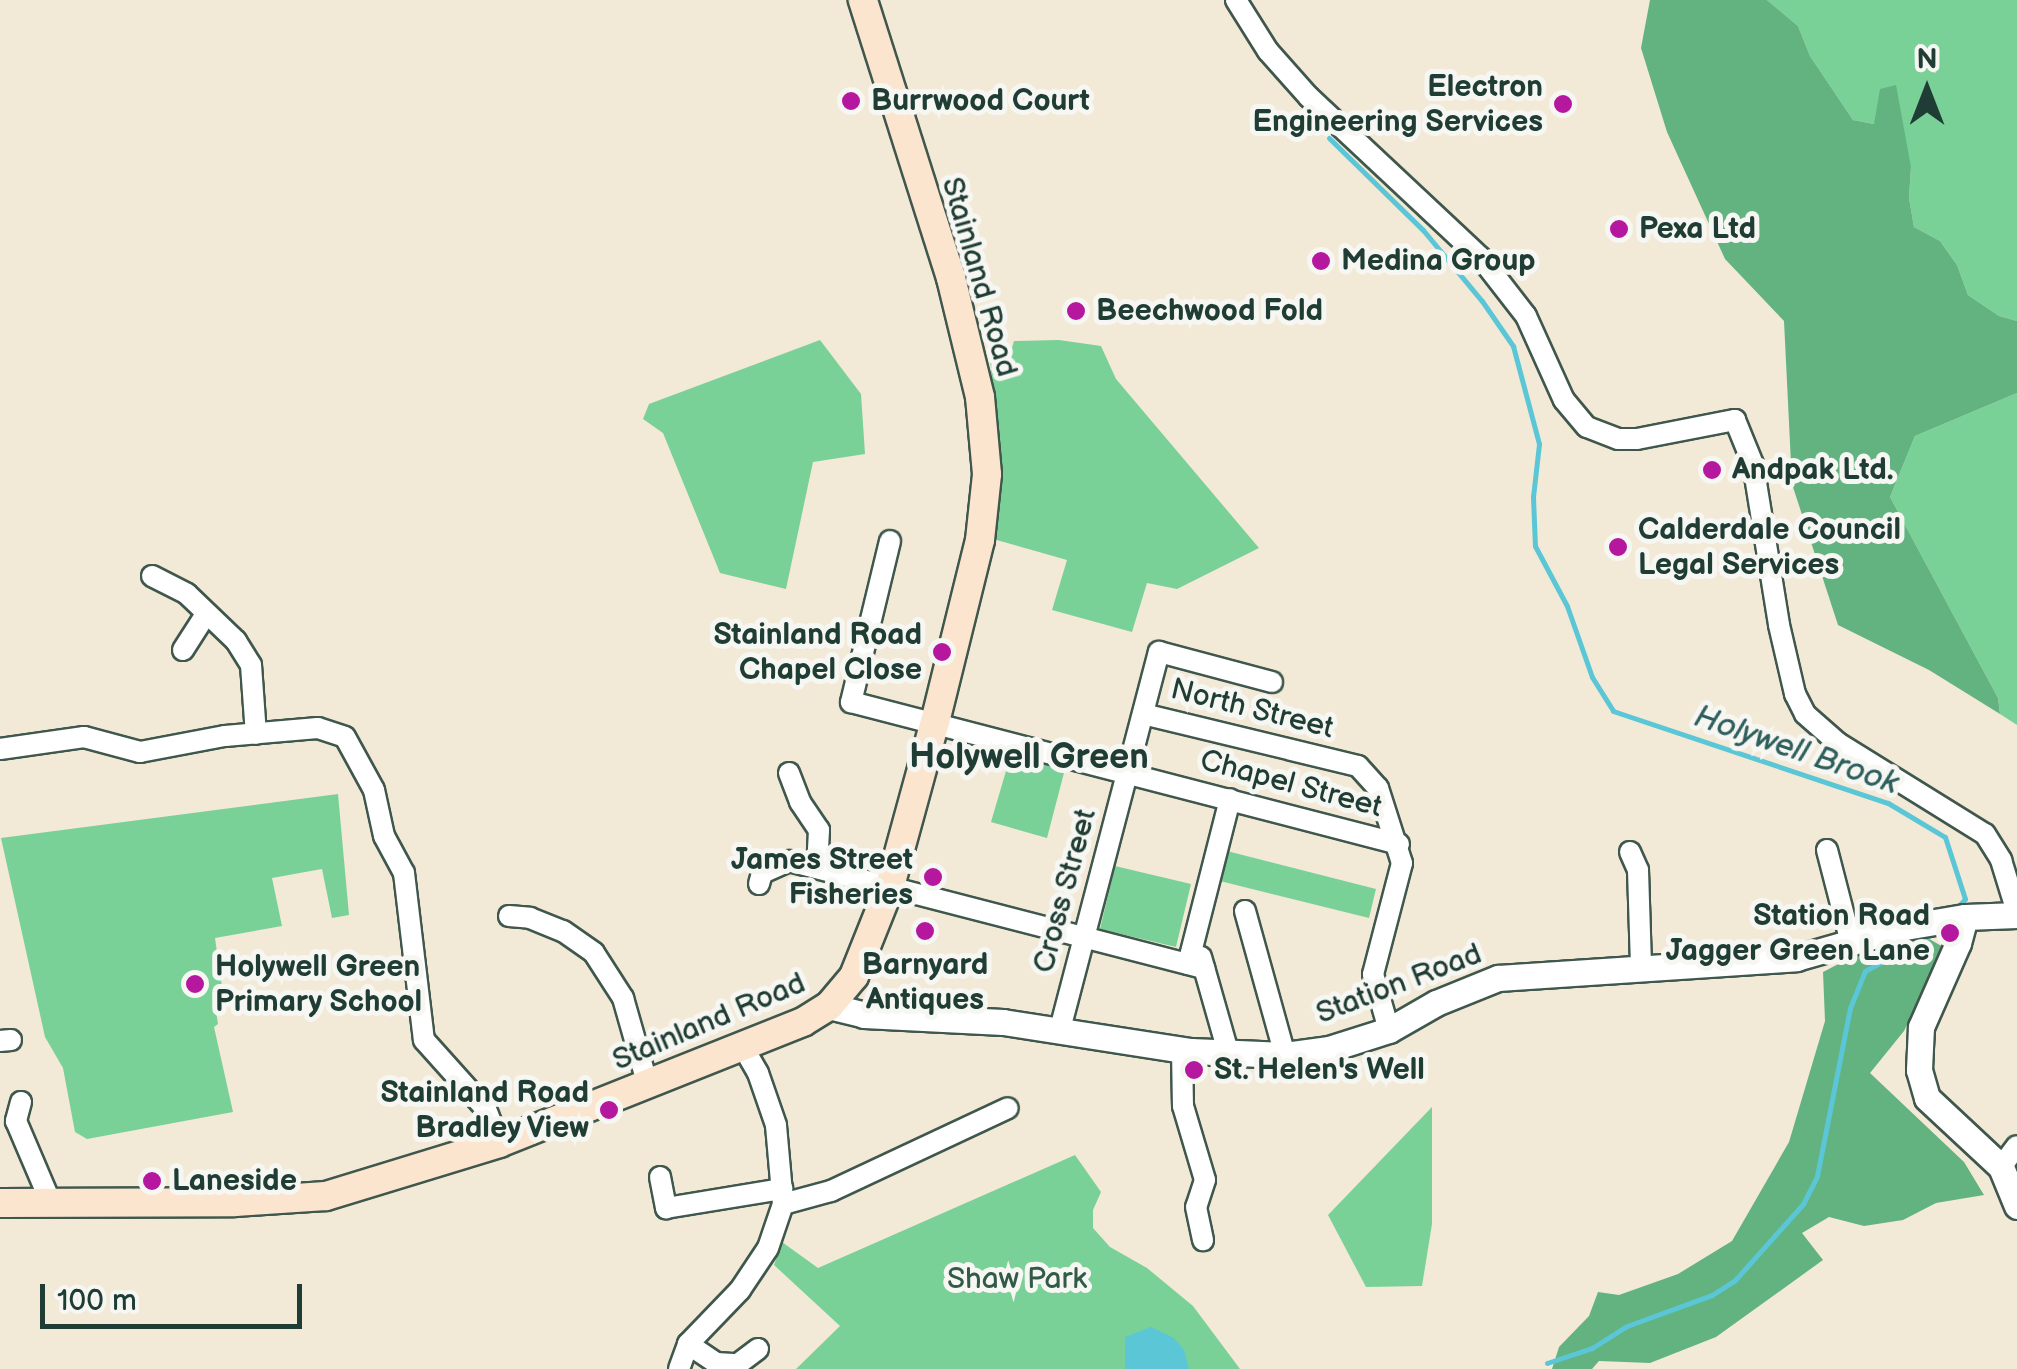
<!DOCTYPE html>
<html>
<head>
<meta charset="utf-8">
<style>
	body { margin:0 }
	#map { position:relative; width:2017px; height:1369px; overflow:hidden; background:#f3e9d7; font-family:"Balsamiq Sans",sans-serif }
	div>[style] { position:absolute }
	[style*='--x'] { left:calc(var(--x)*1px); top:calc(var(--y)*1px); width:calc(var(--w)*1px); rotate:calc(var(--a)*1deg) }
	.green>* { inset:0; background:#79d197 }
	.forest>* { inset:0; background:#62b380 }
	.water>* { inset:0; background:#5bc6d6 }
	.stream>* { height:5px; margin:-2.5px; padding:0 2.5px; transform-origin:2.5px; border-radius:2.5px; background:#5bc6d6 }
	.roads { filter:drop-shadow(2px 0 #3f574c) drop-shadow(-2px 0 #3f574c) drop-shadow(0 2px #3f574c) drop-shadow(0 -2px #3f574c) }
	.minor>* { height:20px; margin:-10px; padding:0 10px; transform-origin:10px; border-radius:10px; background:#fff }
	.tertiary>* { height:25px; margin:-12.5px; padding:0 12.5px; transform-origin:12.5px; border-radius:12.5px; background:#fff }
	.secondary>* { height:28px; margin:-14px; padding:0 14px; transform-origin:14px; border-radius:14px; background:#fce5cf }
	.dots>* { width:28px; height:28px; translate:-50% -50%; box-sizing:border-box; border:5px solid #f6f6f2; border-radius:50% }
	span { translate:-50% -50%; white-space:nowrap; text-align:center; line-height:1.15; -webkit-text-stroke:10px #f6f6f2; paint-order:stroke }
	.poi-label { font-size:30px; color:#1f3d34; font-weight:700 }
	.right { translate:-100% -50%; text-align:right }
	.left { translate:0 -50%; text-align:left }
	.street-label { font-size:30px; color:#1f3d34 }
	.park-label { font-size:30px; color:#315b48 }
	.water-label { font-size:32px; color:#2e5f5c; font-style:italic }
	.quarter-label { font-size:35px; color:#1f3d34; font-weight:700 }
	.north { position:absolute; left:1877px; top:40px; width:100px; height:100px; -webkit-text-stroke:8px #f6f6f2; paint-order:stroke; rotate:0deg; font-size:28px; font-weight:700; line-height:40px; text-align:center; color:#1f3d34 }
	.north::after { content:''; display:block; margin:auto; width:35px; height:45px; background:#1f3d34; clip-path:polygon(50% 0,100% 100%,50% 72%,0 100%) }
	.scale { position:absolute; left:40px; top:1284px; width:262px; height:45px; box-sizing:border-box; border:5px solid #1f3d34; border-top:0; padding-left:12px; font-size:30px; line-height:35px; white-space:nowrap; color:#1f3d34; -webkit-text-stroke:8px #f6f6f2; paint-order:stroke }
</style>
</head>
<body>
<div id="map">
	<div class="green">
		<div style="clip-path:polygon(1767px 0,2017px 0,2017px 321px,1999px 316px,1968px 295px,1957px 265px,1940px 241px,1914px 227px,1909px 198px,1911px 167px,1874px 124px,1853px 120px,1810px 56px,1798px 26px)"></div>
		<div style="clip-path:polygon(820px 340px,861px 394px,865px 454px,813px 462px,786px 589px,720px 573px,663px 433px,643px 419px,649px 404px)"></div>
		<div style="clip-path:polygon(1059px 340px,1101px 346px,1116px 379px,1259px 548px,1177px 589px,1147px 583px,1132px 632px,1052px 610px,1067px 560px,993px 539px,999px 483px,990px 357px,1010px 354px,1014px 341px)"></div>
		<div style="clip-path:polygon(2017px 393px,2017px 725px,2000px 714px,1998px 698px,1890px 497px,1915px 436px)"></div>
		<div style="clip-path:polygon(1011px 754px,1065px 769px,1047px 838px,991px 822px)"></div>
		<div style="clip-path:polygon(338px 794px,349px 915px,332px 918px,322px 869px,272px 878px,282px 926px,215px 938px,225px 1008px,216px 1011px,218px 1024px,214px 1027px,233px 1112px,87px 1139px,75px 1132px,63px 1068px,45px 1037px,1px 838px)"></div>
		<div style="clip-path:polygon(1223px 850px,1376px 889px,1369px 918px,1216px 880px)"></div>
		<div style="clip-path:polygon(1115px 866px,1191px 884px,1176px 947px,1100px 929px)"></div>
		<div style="clip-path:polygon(1432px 1107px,1432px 1224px,1422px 1286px,1366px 1287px,1328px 1215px)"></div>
		<div style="clip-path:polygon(1075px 1155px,1101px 1192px,1093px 1210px,1093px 1228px,1110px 1247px,1147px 1268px,1193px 1306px,1240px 1369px,796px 1369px,840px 1326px,774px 1265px,782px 1242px,818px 1268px)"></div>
	</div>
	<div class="forest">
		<div style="clip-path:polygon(1650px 0,1767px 0,1798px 26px,1810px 56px,1853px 120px,1874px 124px,1880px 89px,1896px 85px,1911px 167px,1909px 198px,1914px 227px,1940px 241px,1957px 265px,1968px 295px,1999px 316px,2017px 321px,2017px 393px,1915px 436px,1890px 497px,1998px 698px,2000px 714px,1929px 670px,1838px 625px,1792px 484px,1784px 321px,1725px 259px,1667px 132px,1641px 48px)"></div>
		<div style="clip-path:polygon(1924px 936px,1945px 948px,1904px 1031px,1870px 1073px,1964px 1162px,1984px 1195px,1936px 1203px,1903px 1220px,1864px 1226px,1829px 1217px,1802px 1233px,1823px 1260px,1716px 1337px,1650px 1363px,1599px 1361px,1592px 1369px,1552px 1369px,1559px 1347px,1589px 1316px,1598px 1292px,1619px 1295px,1678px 1274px,1732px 1241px,1789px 1142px,1825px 1021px,1823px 972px,1850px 958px)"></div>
	</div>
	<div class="water">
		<div style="clip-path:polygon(1151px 1327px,1174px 1338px,1184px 1350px,1189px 1369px,1125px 1369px,1125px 1337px)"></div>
	</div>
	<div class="stream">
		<div style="--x:1329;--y:138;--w:132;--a:44.4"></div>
		<div style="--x:1423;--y:230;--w:92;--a:50.3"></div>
		<div style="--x:1482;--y:301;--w:55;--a:55.4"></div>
		<div style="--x:1513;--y:346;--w:101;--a:75.1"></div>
		<div style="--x:1539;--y:444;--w:53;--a:96.5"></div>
		<div style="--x:1533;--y:497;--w:49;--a:87.7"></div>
		<div style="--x:1535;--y:546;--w:68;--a:61.9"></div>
		<div style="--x:1567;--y:606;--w:75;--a:70.6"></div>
		<div style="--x:1592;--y:677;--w:40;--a:58"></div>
		<div style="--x:1613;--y:711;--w:290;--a:18.5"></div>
		<div style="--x:1888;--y:803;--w:66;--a:30.8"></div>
		<div style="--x:1945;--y:837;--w:65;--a:72.1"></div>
		<div style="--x:1965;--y:899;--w:15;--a:132"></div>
		<div style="--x:1547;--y:1363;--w:47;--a:-18.4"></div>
		<div style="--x:1592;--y:1348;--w:41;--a:-32.2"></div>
		<div style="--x:1627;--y:1326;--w:90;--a:-20"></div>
		<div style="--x:1712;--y:1295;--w:27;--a:-33"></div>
		<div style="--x:1735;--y:1280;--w:102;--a:-48.2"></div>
		<div style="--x:1803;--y:1204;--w:31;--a:-63"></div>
		<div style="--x:1817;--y:1176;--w:171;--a:-78.9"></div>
		<div style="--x:1850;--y:1008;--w:40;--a:-68"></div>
		<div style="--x:1865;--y:971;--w:79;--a:-28.8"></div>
	</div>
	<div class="roads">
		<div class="minor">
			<div style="--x:1236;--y:0;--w:60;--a:57.9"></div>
			<div style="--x:1268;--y:51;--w:62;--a:48.3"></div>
			<div style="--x:1309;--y:97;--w:236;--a:43.1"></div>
			<div style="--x:1481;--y:258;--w:73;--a:52.2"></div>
			<div style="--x:1526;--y:316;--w:92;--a:65.7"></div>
			<div style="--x:1564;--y:400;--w:35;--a:50"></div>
			<div style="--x:1587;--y:427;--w:33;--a:21"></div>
			<div style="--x:1618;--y:439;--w:19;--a:0"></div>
			<div style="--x:1637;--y:439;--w:100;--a:-11"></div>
			<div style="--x:1735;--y:420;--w:48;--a:67.8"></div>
			<div style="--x:1753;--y:464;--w:163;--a:80.8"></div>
			<div style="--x:1779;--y:625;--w:71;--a:76.9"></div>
			<div style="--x:1795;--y:694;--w:22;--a:63"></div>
			<div style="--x:1805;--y:714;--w:44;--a:41.3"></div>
			<div style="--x:1838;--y:743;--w:173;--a:31.8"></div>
			<div style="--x:1985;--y:834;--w:31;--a:58"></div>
			<div style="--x:2001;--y:860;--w:54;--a:72.9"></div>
			<div style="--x:890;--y:541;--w:166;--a:103.6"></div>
			<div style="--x:851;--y:702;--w:566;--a:14.53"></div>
			<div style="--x:152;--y:576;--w:39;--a:27"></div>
			<div style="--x:187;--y:594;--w:68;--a:43.8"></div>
			<div style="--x:236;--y:641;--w:28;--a:58"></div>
			<div style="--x:251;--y:665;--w:69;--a:85.9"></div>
			<div style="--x:183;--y:650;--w:43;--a:-57.4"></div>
			<div style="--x:1143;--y:714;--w:221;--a:13.6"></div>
			<div style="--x:1358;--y:766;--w:30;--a:48"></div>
			<div style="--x:1378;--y:788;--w:79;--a:72.3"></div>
			<div style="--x:1402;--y:863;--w:115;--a:104.6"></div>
			<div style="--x:1373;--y:974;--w:58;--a:74.1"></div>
			<div style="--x:0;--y:749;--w:85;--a:-8.1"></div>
			<div style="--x:84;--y:737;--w:58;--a:15"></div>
			<div style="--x:140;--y:752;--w:86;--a:-10.7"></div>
			<div style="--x:225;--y:736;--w:93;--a:-4.9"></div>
			<div style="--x:318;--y:728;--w:28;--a:18"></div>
			<div style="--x:345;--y:737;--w:60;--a:61.3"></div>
			<div style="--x:374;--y:790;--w:47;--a:77.7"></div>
			<div style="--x:384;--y:836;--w:42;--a:61.6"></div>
			<div style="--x:404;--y:873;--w:168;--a:83.2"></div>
			<div style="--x:424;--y:1040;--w:93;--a:48.1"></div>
			<div style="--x:486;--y:1109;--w:36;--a:69"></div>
			<div style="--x:789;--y:773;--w:31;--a:69"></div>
			<div style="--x:800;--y:802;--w:34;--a:56"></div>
			<div style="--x:819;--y:830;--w:38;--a:93"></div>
			<div style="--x:1827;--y:850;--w:96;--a:75.5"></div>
			<div style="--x:1630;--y:852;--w:20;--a:66"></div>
			<div style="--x:1638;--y:870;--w:95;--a:88.2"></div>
			<div style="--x:759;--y:884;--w:11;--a:-75"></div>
			<div style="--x:762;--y:873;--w:30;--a:-24"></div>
			<div style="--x:789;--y:861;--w:429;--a:14.5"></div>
			<div style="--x:1245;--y:911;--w:149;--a:74.5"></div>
			<div style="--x:509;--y:916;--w:21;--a:5"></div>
			<div style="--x:530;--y:918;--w:35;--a:22"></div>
			<div style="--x:563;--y:931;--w:38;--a:35"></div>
			<div style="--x:594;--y:953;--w:54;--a:57.2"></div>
			<div style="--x:623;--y:998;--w:91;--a:74.1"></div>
			<div style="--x:1201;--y:957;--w:99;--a:74.1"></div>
			<div style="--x:1188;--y:964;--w:170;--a:-75.7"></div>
			<div style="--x:1060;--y:1029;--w:390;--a:-75.3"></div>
			<div style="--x:1159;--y:652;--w:117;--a:14.9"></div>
			<div style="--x:0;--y:1041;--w:11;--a:-5"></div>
			<div style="--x:1182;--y:1050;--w:56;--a:89"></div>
			<div style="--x:1183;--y:1106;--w:77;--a:73.4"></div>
			<div style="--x:1205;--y:1180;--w:28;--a:108"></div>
			<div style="--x:1196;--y:1207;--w:34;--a:78"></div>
			<div style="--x:21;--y:1102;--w:20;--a:105"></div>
			<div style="--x:16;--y:1121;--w:89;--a:66.9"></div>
			<div style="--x:2001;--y:1167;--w:26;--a:-53"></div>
			<div style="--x:660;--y:1177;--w:32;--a:79"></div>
			<div style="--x:666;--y:1208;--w:118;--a:-9.3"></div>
			<div style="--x:783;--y:1204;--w:50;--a:-15.2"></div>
			<div style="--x:831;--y:1191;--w:195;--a:-25.1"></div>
			<div style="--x:688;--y:1344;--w:34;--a:34"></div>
			<div style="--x:716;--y:1363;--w:22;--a:3"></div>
			<div style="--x:738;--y:1364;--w:25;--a:-37"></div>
			<div style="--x:679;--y:1369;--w:27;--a:-70"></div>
			<div style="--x:688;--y:1344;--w:75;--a:-46.1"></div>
			<div style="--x:740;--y:1290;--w:50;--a:-56.3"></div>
			<div style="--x:768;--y:1248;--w:46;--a:-71.2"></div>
			<div style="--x:783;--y:1204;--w:79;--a:-95.1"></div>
			<div style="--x:776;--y:1125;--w:55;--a:-109.1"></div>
			<div style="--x:758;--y:1073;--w:32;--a:-120"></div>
		</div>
		<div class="tertiary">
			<div style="--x:1965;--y:917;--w:27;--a:105"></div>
			<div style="--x:1958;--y:943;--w:92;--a:113.8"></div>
			<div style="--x:1921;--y:1027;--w:43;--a:92.7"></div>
			<div style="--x:1919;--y:1070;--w:29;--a:74"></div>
			<div style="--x:1927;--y:1098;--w:101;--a:43"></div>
			<div style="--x:2001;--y:1167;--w:42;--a:67.7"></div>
			<div style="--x:829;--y:1006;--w:36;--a:14"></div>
			<div style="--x:864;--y:1015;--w:139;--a:2.9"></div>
			<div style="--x:1003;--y:1022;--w:190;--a:8.8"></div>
			<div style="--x:1191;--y:1051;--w:94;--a:2.4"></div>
			<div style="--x:1285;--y:1055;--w:44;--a:-7.8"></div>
			<div style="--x:1329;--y:1049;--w:63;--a:-17.6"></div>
			<div style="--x:1389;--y:1030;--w:54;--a:-29.9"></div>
			<div style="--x:1436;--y:1003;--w:67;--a:-22"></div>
			<div style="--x:1498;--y:978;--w:299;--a:-3.8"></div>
			<div style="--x:1796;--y:958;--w:113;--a:-15.9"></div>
			<div style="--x:1905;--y:927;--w:61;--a:-9.5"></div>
			<div style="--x:1965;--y:917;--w:52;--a:-2.2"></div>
		</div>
		<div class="secondary">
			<div style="--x:0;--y:1203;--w:235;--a:-0.2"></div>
			<div style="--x:235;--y:1202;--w:91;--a:-3.8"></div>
			<div style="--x:326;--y:1196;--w:181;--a:-17"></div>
			<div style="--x:499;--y:1143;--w:327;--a:-21.7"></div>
			<div style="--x:803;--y:1022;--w:31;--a:-32"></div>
			<div style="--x:829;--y:1006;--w:39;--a:-50"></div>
			<div style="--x:854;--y:976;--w:97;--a:-68.2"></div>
			<div style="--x:890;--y:886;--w:170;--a:-74.7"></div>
			<div style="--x:935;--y:722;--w:187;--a:-76.1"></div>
			<div style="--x:980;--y:540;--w:66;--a:-83.9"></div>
			<div style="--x:987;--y:474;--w:77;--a:-95.2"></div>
			<div style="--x:980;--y:397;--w:122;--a:-103.7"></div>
			<div style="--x:951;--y:278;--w:292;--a:-107.6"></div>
		</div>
	</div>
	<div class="dots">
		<div style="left:851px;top:101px;background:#b5179e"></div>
		<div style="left:1563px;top:104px;background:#b5179e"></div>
		<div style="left:1619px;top:229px;background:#b5179e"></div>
		<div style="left:1321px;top:261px;background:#b5179e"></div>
		<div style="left:1076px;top:311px;background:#b5179e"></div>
		<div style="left:1712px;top:470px;background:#b5179e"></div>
		<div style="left:1618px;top:547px;background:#b5179e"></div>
		<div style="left:942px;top:652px;background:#b5179e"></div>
		<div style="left:933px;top:877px;background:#b5179e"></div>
		<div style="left:925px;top:931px;background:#b5179e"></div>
		<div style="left:1950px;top:933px;background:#b5179e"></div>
		<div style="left:195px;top:984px;background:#b5179e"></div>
		<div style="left:1194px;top:1070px;background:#b5179e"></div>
		<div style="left:609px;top:1110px;background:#b5179e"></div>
		<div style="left:152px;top:1181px;background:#b5179e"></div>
	</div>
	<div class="poi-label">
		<span class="right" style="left:1543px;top:104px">Electron<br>Engineering Services</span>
		<span class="left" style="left:871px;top:101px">Burrwood Court</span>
		<span class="left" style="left:1639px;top:229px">Pexa Ltd</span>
		<span class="left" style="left:1341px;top:261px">Medina Group</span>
		<span class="left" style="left:1096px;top:311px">Beechwood Fold</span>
		<span class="left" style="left:1732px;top:470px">Andpak Ltd.</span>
		<span class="left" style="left:1638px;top:547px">Calderdale Council<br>Legal Services</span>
		<span class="right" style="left:922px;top:652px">Stainland Road<br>Chapel Close</span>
		<span class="right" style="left:913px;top:877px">James Street<br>Fisheries</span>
		<span class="right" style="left:1930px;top:933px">Station Road<br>Jagger Green Lane</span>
		<span style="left:925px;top:982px">Barnyard<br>Antiques</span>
		<span class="left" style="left:215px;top:984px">Holywell Green<br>Primary School</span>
		<span class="left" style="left:1214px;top:1070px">St. Helen's Well</span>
		<span class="right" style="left:589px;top:1110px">Stainland Road<br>Bradley View</span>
		<span class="left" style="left:172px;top:1181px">Laneside</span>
	</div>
	<div class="street-label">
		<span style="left:979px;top:277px;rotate:74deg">Stainland Road</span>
		<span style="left:1252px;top:709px;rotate:14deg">North Street</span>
		<span style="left:1291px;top:784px;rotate:15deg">Chapel Street</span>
		<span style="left:1065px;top:891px;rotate:-75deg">Cross Street</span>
		<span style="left:1399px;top:984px;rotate:-21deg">Station Road</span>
		<span style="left:709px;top:1022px;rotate:-23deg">Stainland Road</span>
	</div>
	<div class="park-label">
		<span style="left:1017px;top:1279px">Shaw Park</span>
	</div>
	<div class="water-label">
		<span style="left:1796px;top:751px;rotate:19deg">Holywell Brook</span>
	</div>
	<div class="quarter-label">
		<span style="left:1029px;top:758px">Holywell Green</span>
	</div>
	<div class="north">N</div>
	<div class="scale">100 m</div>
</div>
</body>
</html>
